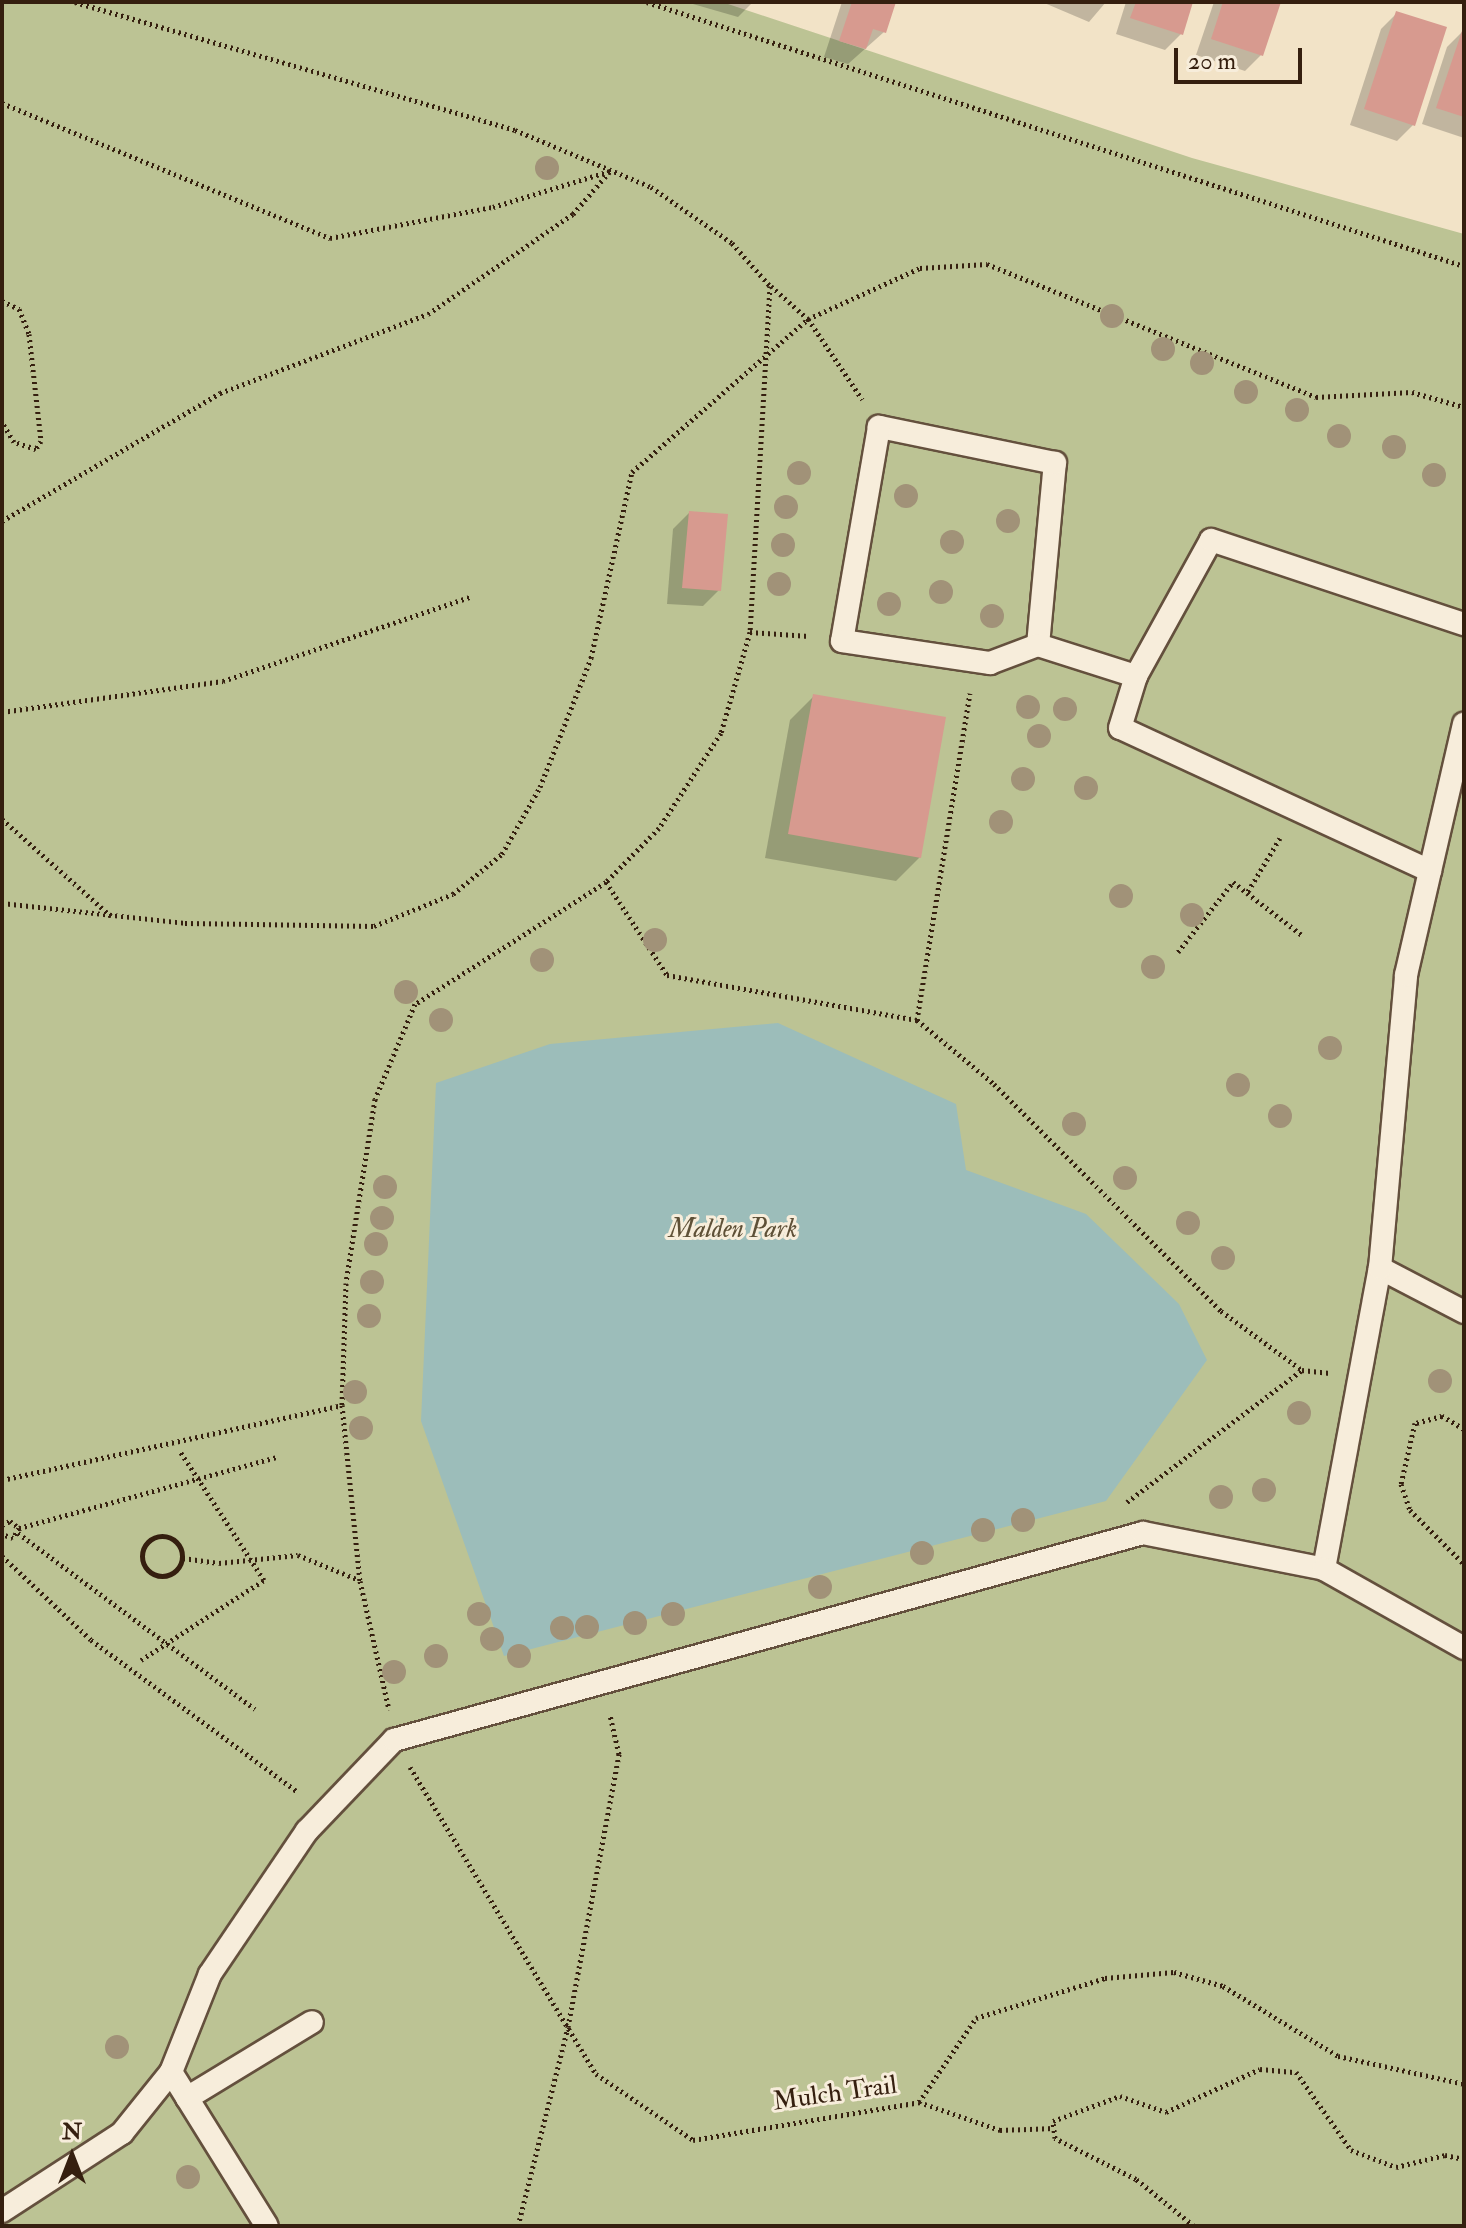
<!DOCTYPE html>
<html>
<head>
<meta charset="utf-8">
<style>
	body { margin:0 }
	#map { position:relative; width:1466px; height:2228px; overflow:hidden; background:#f2e3c7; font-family:"IM FELL Double Pica",serif }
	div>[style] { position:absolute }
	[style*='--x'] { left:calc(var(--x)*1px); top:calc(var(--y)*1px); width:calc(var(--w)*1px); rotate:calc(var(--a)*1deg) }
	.green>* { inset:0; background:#bcc394 }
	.water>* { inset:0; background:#9cbdba }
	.shadow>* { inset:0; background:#0003 }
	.building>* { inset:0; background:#d79a8f }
	.path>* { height:5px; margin-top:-2.5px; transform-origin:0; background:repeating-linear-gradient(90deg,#351f0f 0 2px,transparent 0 6px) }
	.path>.ring { margin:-2.5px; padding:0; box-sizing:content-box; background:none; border:5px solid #351f0f; border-radius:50% }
	.roads { filter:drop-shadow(2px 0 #64503d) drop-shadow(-2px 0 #64503d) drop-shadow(0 2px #64503d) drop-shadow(0 -2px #64503d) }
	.lane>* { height:22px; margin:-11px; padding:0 11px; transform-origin:11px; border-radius:11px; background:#f7eddb }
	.trees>* { width:24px; height:24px; margin:-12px; border-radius:50%; background:#a19278 }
	span { translate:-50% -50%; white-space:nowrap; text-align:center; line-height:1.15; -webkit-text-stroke:6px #f7eddb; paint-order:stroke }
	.park-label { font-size:26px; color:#5e5037; font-style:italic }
	.street-label { font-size:26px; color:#351f0f }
	.frame { position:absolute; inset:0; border:4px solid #351f0f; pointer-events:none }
	.north { position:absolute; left:32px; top:2116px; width:80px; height:80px; -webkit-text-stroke:6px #f7eddb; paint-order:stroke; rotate:0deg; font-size:22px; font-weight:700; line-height:32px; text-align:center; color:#351f0f }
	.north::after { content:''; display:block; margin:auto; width:28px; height:36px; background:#351f0f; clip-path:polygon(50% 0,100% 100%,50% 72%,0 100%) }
	.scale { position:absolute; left:1174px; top:48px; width:128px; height:36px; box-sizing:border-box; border:4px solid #351f0f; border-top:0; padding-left:10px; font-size:24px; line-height:28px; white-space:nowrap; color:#351f0f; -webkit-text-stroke:6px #f7eddb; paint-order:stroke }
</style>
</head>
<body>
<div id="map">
	<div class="green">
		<div style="clip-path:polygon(2px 2px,722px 2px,1192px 158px,1464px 234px,1464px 2226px,2px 2226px)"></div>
	</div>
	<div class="water">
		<div style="clip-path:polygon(778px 1023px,956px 1104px,966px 1170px,1086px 1214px,1179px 1304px,1207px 1360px,1106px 1501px,504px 1656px,421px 1421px,436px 1083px,550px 1044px)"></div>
	</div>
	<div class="shadow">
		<div style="clip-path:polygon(686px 2px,753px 2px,738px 17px)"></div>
		<div style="clip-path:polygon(842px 2px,894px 2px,884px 32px,848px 64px,824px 57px)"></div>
		<div style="clip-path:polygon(1042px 2px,1106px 2px,1089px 22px)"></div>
		<div style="clip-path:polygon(1126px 2px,1191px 2px,1181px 34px,1165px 50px,1116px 34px)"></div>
		<div style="clip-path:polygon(1214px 2px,1279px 2px,1261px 55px,1245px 71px,1196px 55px)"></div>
		<div style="clip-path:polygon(1397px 13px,1413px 125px,1397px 141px,1350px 125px,1381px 29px)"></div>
		<div style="clip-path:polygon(1463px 31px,1464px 31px,1464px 138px,1422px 124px,1447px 47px)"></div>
		<div style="clip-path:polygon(689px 513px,719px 590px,703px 606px,667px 604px,673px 529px)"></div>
		<div style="clip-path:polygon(814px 696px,920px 857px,896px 881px,765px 858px,790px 720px)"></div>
	</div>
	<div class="building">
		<div style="clip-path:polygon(852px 2px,896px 2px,886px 33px,873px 29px,866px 49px,839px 41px)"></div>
		<div style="clip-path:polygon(1136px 2px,1193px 2px,1183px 35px,1130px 18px)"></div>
		<div style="clip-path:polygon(1223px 2px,1281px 2px,1263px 56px,1211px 39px)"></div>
		<div style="clip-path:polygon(1396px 11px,1447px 27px,1415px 126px,1364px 109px)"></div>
		<div style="clip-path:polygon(1464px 25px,1464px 117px,1436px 108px)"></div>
		<div style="clip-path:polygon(689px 511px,728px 514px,721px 591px,682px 588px)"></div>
		<div style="clip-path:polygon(813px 694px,946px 717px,921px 858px,788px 834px)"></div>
	</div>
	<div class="path">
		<div style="--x:75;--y:2;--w:458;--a:16.2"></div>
		<div style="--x:515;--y:130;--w:147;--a:22.7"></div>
		<div style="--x:651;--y:187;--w:98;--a:34.7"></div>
		<div style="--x:732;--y:243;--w:57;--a:48.5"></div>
		<div style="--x:770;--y:286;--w:347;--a:93.3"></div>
		<div style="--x:750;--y:632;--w:105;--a:106"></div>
		<div style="--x:721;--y:733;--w:113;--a:123.1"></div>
		<div style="--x:659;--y:828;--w:76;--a:134.5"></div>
		<div style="--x:606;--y:882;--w:227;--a:147.4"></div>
		<div style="--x:415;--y:1004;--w:103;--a:112.8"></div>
		<div style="--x:375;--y:1099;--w:186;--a:99"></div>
		<div style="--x:346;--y:1283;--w:122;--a:91.9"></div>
		<div style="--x:342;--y:1405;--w:177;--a:84.2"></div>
		<div style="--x:360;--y:1581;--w:132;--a:77.3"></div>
		<div style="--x:647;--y:2;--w:859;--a:17.91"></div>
		<div style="--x:2;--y:103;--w:355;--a:22.4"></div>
		<div style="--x:330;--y:238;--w:166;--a:-10.8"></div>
		<div style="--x:493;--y:207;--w:122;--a:-17.1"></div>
		<div style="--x:771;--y:286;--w:50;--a:41.7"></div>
		<div style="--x:808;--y:319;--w:97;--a:56"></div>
		<div style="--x:2;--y:301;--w:19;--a:25"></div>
		<div style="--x:19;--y:309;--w:27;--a:68"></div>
		<div style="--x:29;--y:334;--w:108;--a:83.6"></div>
		<div style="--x:41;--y:441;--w:9;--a:122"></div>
		<div style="--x:36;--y:449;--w:23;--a:-162"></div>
		<div style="--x:14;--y:442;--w:23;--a:-121"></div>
		<div style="--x:2;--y:521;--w:253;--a:-30.4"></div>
		<div style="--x:220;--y:393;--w:222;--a:-20.8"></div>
		<div style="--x:428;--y:314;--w:176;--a:-34.6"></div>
		<div style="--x:573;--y:214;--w:58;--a:-49.2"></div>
		<div style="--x:750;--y:632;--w:59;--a:3.9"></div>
		<div style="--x:2;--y:712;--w:223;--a:-8"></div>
		<div style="--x:223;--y:681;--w:261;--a:-18.8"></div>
		<div style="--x:2;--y:819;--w:146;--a:41.7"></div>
		<div style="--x:1280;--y:838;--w:64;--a:121"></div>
		<div style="--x:1247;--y:893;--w:69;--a:37.4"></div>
		<div style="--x:606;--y:882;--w:111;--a:56.7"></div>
		<div style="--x:667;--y:975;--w:254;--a:10.2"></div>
		<div style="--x:917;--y:1020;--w:100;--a:39.7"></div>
		<div style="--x:994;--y:1084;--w:321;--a:45"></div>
		<div style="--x:1221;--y:1311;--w:100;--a:36.1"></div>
		<div style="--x:1302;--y:1370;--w:28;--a:6"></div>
		<div style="--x:2;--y:903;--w:184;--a:6.2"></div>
		<div style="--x:185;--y:923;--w:189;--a:0.9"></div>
		<div style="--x:374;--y:926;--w:85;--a:-22.1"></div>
		<div style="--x:453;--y:894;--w:63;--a:-39.2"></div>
		<div style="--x:502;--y:854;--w:77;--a:-60.4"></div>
		<div style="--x:540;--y:787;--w:139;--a:-68.4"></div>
		<div style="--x:591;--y:658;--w:190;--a:-77.6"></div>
		<div style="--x:632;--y:472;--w:233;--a:-41"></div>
		<div style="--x:808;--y:319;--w:123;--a:-24.5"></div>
		<div style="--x:920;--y:268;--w:67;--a:-3.4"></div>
		<div style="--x:987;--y:264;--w:355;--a:22"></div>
		<div style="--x:1316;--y:397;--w:96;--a:-3"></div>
		<div style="--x:1412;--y:392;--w:54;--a:16.1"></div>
		<div style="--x:1178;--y:952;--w:89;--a:-51.8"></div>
		<div style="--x:1233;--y:882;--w:18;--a:38"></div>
		<div style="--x:917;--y:1020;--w:331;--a:-80.8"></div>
		<div style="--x:1464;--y:1429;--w:26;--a:-149"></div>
		<div style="--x:1442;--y:1416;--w:28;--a:165"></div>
		<div style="--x:1415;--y:1423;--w:63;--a:102.9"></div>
		<div style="--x:1401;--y:1484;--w:28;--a:71"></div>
		<div style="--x:1410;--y:1510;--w:76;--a:45"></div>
		<div style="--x:2;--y:1480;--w:348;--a:-12.4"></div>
		<div style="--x:1127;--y:1502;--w:218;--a:-37"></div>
		<div style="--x:2;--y:1525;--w:9;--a:-27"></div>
		<div style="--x:10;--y:1521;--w:11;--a:38"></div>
		<div style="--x:19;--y:1528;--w:12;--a:121"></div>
		<div style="--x:13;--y:1538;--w:12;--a:-160"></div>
		<div style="--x:19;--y:1528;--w:267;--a:-15.4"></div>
		<div style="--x:18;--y:1533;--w:295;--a:36.6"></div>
		<div class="ring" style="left:142px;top:1536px;width:35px;height:35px"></div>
		<div style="--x:2;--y:1556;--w:122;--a:43.3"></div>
		<div style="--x:91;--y:1640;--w:257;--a:36.3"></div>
		<div style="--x:183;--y:1558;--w:36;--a:8"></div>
		<div style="--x:219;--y:1563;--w:79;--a:-5.8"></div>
		<div style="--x:298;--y:1555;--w:66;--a:22.3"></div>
		<div style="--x:141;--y:1660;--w:147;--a:-33"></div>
		<div style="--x:264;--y:1580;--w:154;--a:-123.1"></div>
		<div style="--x:410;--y:1767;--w:359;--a:58.8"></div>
		<div style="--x:596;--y:2074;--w:117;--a:34.2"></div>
		<div style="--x:693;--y:2140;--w:229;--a:-9.5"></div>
		<div style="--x:919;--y:2102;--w:102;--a:-55.8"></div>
		<div style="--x:976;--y:2018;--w:135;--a:-17.2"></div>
		<div style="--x:1105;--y:1978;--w:69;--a:-5"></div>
		<div style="--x:1174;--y:1972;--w:51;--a:15.9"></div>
		<div style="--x:1223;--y:1986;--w:135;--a:31.3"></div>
		<div style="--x:1338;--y:2056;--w:129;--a:12.5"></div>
		<div style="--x:919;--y:2102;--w:86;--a:19.1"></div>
		<div style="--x:1000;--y:2130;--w:54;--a:-2.1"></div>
		<div style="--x:518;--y:2226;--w:205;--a:-75.9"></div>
		<div style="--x:568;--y:2027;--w:278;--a:-79.4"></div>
		<div style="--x:619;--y:1754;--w:40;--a:-103"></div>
		<div style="--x:1194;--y:2226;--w:75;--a:-141"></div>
		<div style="--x:1136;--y:2179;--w:91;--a:-153.2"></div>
		<div style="--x:1055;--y:2138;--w:17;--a:-97"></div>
		<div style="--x:1053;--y:2121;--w:72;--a:-20.5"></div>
		<div style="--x:1120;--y:2096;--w:49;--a:19.2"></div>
		<div style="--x:1166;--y:2112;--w:103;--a:-24.6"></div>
		<div style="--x:1260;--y:2069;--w:36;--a:5"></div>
		<div style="--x:1296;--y:2072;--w:95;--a:54.8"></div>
		<div style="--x:1351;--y:2150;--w:48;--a:20.7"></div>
		<div style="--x:1396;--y:2167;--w:50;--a:-13.8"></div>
		<div style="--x:1445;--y:2155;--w:19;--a:12"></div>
	</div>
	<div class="roads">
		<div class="lane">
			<div style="--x:1038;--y:645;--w:183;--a:-84.7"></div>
			<div style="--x:1055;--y:463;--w:180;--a:-168.4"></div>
			<div style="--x:879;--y:427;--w:217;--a:99.8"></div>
			<div style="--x:842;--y:641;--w:150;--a:8.5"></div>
			<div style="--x:990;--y:663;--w:51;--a:-20.6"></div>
			<div style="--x:1038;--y:645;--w:103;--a:17.6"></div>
			<div style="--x:1430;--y:871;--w:341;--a:-155.2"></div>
			<div style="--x:1120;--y:728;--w:54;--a:-72.9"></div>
			<div style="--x:1136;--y:676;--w:155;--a:-61.1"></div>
			<div style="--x:1211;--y:540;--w:267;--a:18.4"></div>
			<div style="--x:1380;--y:1268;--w:95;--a:27.6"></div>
			<div style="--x:1324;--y:1569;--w:306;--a:-79.5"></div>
			<div style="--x:1380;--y:1268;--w:294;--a:-84.9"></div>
			<div style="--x:1406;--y:975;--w:258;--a:-77"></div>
			<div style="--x:171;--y:2072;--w:181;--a:58.1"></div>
			<div style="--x:187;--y:2098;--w:146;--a:-31.3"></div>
			<div style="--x:2;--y:2211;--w:143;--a:-33"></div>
			<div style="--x:122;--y:2133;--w:78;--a:-51.2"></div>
			<div style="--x:171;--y:2072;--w:105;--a:-68.3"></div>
			<div style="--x:210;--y:1974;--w:173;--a:-55.9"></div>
			<div style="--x:307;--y:1831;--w:126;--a:-46.3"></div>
			<div style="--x:394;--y:1740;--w:777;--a:-15.45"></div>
			<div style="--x:1143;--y:1533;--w:185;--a:11.2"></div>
			<div style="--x:1324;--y:1569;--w:161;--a:29.4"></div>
		</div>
	</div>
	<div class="trees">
		<div style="left:547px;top:168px"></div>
		<div style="left:1112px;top:316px"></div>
		<div style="left:1163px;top:349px"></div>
		<div style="left:1202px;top:363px"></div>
		<div style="left:1246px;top:392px"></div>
		<div style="left:1297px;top:410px"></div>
		<div style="left:1339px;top:436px"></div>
		<div style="left:1394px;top:447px"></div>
		<div style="left:799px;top:473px"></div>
		<div style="left:1434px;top:475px"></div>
		<div style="left:906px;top:496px"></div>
		<div style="left:786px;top:507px"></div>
		<div style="left:1008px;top:521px"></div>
		<div style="left:952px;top:542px"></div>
		<div style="left:783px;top:545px"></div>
		<div style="left:779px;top:584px"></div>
		<div style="left:941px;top:592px"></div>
		<div style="left:889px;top:604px"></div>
		<div style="left:992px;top:616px"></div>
		<div style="left:1028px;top:707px"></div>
		<div style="left:1065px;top:709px"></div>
		<div style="left:1039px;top:736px"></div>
		<div style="left:1023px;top:779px"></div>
		<div style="left:1086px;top:788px"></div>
		<div style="left:1001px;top:822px"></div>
		<div style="left:1121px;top:896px"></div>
		<div style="left:1192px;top:915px"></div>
		<div style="left:655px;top:940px"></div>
		<div style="left:542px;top:960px"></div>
		<div style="left:1153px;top:967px"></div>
		<div style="left:406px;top:992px"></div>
		<div style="left:441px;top:1020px"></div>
		<div style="left:1330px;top:1048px"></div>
		<div style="left:1238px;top:1085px"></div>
		<div style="left:1280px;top:1116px"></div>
		<div style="left:1074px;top:1124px"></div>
		<div style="left:1125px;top:1178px"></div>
		<div style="left:385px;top:1187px"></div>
		<div style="left:382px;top:1218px"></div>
		<div style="left:1188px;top:1223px"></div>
		<div style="left:376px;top:1244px"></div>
		<div style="left:1223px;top:1258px"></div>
		<div style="left:372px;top:1282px"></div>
		<div style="left:369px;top:1316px"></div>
		<div style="left:1440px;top:1381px"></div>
		<div style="left:355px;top:1392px"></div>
		<div style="left:1299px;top:1413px"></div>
		<div style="left:361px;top:1428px"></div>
		<div style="left:1264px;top:1490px"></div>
		<div style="left:1221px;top:1497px"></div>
		<div style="left:1023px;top:1520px"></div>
		<div style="left:983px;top:1530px"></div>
		<div style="left:922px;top:1553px"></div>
		<div style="left:820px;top:1587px"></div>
		<div style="left:479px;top:1614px"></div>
		<div style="left:673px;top:1614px"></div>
		<div style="left:635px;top:1623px"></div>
		<div style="left:587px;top:1627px"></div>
		<div style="left:562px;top:1628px"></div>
		<div style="left:492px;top:1639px"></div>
		<div style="left:436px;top:1656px"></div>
		<div style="left:519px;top:1656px"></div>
		<div style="left:394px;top:1672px"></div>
		<div style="left:117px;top:2047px"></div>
		<div style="left:188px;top:2177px"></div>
	</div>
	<div class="park-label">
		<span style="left:733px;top:1230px">Malden Park</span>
	</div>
	<div class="street-label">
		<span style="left:835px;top:2094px;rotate:-8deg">Mulch Trail</span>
	</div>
	<div class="frame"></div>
	<div class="north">N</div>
	<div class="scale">20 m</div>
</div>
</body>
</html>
